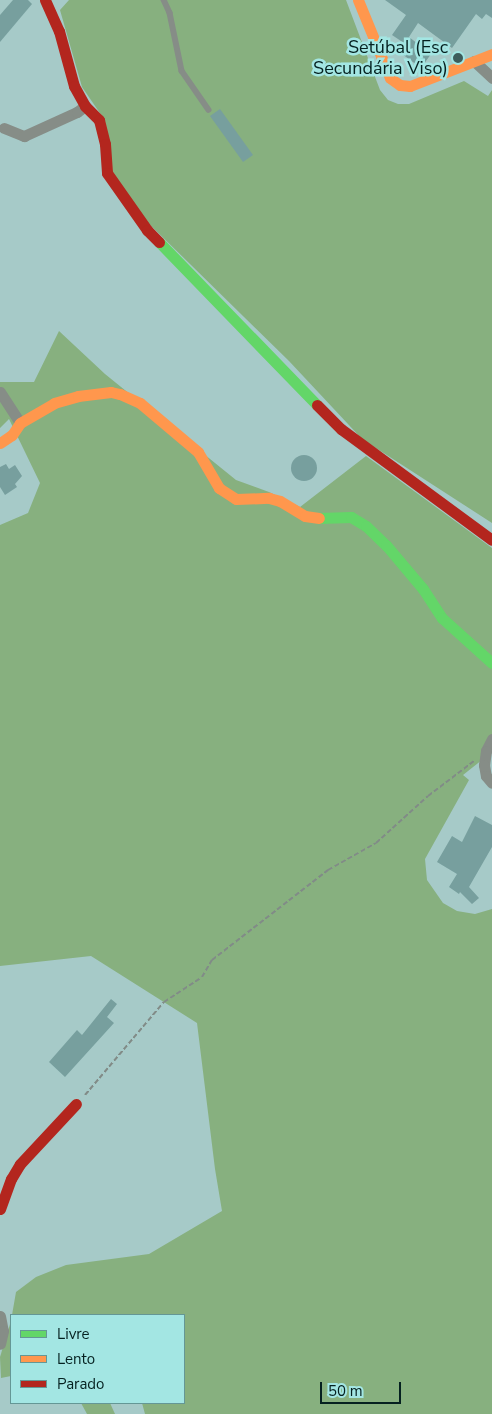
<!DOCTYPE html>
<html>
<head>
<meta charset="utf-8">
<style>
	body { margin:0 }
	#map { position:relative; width:492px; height:1414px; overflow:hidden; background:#a6cac8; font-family:"Nunito Sans",sans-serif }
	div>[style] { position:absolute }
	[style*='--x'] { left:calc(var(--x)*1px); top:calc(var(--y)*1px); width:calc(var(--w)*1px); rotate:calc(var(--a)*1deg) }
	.forest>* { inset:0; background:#87b07f }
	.building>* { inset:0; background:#779f9e }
	.round { border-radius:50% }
	.path>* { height:2px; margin-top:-1px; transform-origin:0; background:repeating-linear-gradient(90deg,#818b87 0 5px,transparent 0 7.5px) }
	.lane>* { height:5.5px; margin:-2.75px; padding:0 2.75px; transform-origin:2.75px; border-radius:2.75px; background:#868d87 }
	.street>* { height:11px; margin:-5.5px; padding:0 5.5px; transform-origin:5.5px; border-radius:5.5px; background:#868d87 }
	.fast>* { height:11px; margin:-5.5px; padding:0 5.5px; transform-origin:5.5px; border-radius:5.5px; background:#63d668 }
	.slow>* { height:11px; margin:-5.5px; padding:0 5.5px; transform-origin:5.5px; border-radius:5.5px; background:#ff974d }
	.jam>* { height:11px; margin:-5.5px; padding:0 5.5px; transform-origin:5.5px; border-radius:5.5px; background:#b3261e }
	.dots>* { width:14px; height:14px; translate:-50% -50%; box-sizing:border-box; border:2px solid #a3e6e3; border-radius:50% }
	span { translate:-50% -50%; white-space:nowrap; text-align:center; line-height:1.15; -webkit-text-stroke:5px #a3e6e3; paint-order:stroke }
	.poi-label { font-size:18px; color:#052120 }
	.right { translate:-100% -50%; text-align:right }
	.legend { position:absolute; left:10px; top:1314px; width:175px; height:90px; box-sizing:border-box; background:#a3e6e3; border:1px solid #649795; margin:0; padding:6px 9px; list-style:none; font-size:15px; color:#052120 }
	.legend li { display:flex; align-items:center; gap:10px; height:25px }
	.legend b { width:25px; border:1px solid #649795 }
	.scale { position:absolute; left:320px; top:1382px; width:81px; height:22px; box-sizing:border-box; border:2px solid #052120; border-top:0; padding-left:6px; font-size:15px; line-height:18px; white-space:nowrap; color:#052120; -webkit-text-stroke:4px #a3e6e3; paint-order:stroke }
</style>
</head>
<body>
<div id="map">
	<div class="forest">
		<div style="clip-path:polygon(69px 0,346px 0,380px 90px,388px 100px,398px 104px,409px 104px,464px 81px,488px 96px,492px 90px,492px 523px,362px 439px,289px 361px,140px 215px,112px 172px,104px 119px,82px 87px,60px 10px)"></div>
		<div style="clip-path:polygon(59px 331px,105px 374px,236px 480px,269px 492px,300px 507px,366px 456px,492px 548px,492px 752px,463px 775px,469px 780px,425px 859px,427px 880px,443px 903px,457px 911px,475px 914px,492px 909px,492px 1414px,145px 1414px,142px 1403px,184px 1403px,184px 1315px,12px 1315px,16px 1292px,36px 1277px,66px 1265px,149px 1254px,222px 1211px,215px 1169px,197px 1023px,91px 956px,0 966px,0 525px,28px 513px,40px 483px,9px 419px,0 428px,0 382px,34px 382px)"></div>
		<div style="clip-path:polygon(11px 1321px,11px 1376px,1px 1378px,0 1357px)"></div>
		<div style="clip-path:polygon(81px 1403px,110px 1403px,115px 1414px,87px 1414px)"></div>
	</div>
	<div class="building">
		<div style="clip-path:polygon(13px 0,28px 0,32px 4px,0 42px,0 15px)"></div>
		<div style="clip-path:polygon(385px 0,492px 0,492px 18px,486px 14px,482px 19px,476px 14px,452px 48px,418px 23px,409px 37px,431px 54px,421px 68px,398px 51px,404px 43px,392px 35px,406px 15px)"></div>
		<div style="clip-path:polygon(220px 109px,253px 155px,243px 162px,210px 116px)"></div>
		<div class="round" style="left:291px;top:455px;width:26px;height:26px"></div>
		<div style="clip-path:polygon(6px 464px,9px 469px,15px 465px,22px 476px,15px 484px,17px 487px,5px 495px,0 487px,0 467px)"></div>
		<div style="clip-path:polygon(475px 816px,492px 825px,492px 847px,469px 887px,479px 898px,472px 904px,460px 892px,459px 894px,449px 887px,457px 874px,437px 862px,452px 836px,462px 842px)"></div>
		<div style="clip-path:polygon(111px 999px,117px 1004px,107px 1017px,114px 1023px,65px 1077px,49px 1062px,77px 1030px,82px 1035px)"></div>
	</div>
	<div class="path">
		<div style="--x:85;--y:1095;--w:122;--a:-49.7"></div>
		<div style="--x:164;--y:1002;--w:45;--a:-33.3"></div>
		<div style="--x:202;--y:977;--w:20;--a:-60"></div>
		<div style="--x:212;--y:960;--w:147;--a:-37.8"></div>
		<div style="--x:328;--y:870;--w:55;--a:-29.4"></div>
		<div style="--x:376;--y:843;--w:70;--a:-42.1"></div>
		<div style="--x:428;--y:796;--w:58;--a:-37.3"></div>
	</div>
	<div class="lane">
		<div style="--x:164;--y:0;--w:14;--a:65"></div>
		<div style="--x:170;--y:13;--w:59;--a:78.3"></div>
		<div style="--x:182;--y:71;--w:47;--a:55.3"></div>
	</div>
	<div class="street">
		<div style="--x:474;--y:61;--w:25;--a:43"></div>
		<div style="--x:4;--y:128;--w:22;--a:22"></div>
		<div style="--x:24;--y:136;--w:58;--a:-24.4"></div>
		<div style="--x:77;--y:112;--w:10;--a:-37"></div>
		<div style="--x:0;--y:392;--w:37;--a:57"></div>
		<div style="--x:492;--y:739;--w:13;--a:117"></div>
		<div style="--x:486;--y:751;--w:14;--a:98"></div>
		<div style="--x:484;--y:765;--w:11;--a:80"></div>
		<div style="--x:486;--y:776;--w:9;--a:49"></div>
		<div style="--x:0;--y:1316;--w:15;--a:79"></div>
		<div style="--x:3;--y:1331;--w:13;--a:103"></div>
	</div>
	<div class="fast">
		<div style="--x:159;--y:242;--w:227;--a:45.9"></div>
		<div style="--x:319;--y:518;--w:32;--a:-2"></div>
		<div style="--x:351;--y:517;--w:17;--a:31"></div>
		<div style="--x:366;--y:526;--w:28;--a:44"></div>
		<div style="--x:386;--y:545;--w:57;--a:49.9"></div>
		<div style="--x:423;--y:589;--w:35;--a:57"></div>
		<div style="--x:442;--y:618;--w:67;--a:42"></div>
	</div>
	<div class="slow">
		<div style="--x:358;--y:0;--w:84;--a:67.7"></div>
		<div style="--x:390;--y:78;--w:12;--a:35"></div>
		<div style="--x:400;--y:85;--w:10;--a:6"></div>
		<div style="--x:410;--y:86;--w:88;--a:-21.3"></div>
		<div style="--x:0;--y:443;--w:14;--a:-34"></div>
		<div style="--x:12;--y:435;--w:14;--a:-56"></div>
		<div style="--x:20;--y:423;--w:39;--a:-30"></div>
		<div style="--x:54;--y:403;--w:25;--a:-16"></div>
		<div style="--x:78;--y:396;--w:33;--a:-7"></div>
		<div style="--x:111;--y:392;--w:9;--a:13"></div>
		<div style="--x:120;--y:394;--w:22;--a:24"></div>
		<div style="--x:140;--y:403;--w:76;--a:40.2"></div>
		<div style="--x:198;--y:452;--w:42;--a:59.7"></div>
		<div style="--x:219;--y:488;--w:20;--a:33"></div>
		<div style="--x:236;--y:499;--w:33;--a:-2"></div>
		<div style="--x:269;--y:498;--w:11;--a:15"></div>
		<div style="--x:280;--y:501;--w:29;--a:31"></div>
		<div style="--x:305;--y:516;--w:14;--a:8"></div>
	</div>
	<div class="jam">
		<div style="--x:45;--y:0;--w:34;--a:66"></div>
		<div style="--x:59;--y:31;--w:57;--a:74.7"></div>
		<div style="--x:74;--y:86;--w:23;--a:61"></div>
		<div style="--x:85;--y:106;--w:20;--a:45"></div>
		<div style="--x:99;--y:120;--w:25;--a:76"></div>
		<div style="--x:105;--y:144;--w:29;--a:86"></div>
		<div style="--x:107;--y:173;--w:70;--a:54.9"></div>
		<div style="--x:147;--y:230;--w:17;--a:45"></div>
		<div style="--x:317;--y:405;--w:34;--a:45"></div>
		<div style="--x:341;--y:429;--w:187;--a:36.3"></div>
		<div style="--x:0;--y:1209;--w:32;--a:-70"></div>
		<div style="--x:11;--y:1179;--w:17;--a:-59"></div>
		<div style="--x:20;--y:1164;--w:82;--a:-47"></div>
	</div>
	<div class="dots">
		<div style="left:458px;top:58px;background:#3d5c5b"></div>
	</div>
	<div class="poi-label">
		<span class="right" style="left:448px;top:58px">Setúbal (Esc<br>Secundária Viso)</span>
	</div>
	<ul class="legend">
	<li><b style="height:6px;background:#63d668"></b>Livre</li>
	<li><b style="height:6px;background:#ff974d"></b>Lento</li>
	<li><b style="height:6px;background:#b3261e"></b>Parado</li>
	</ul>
	<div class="scale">50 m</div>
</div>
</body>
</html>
